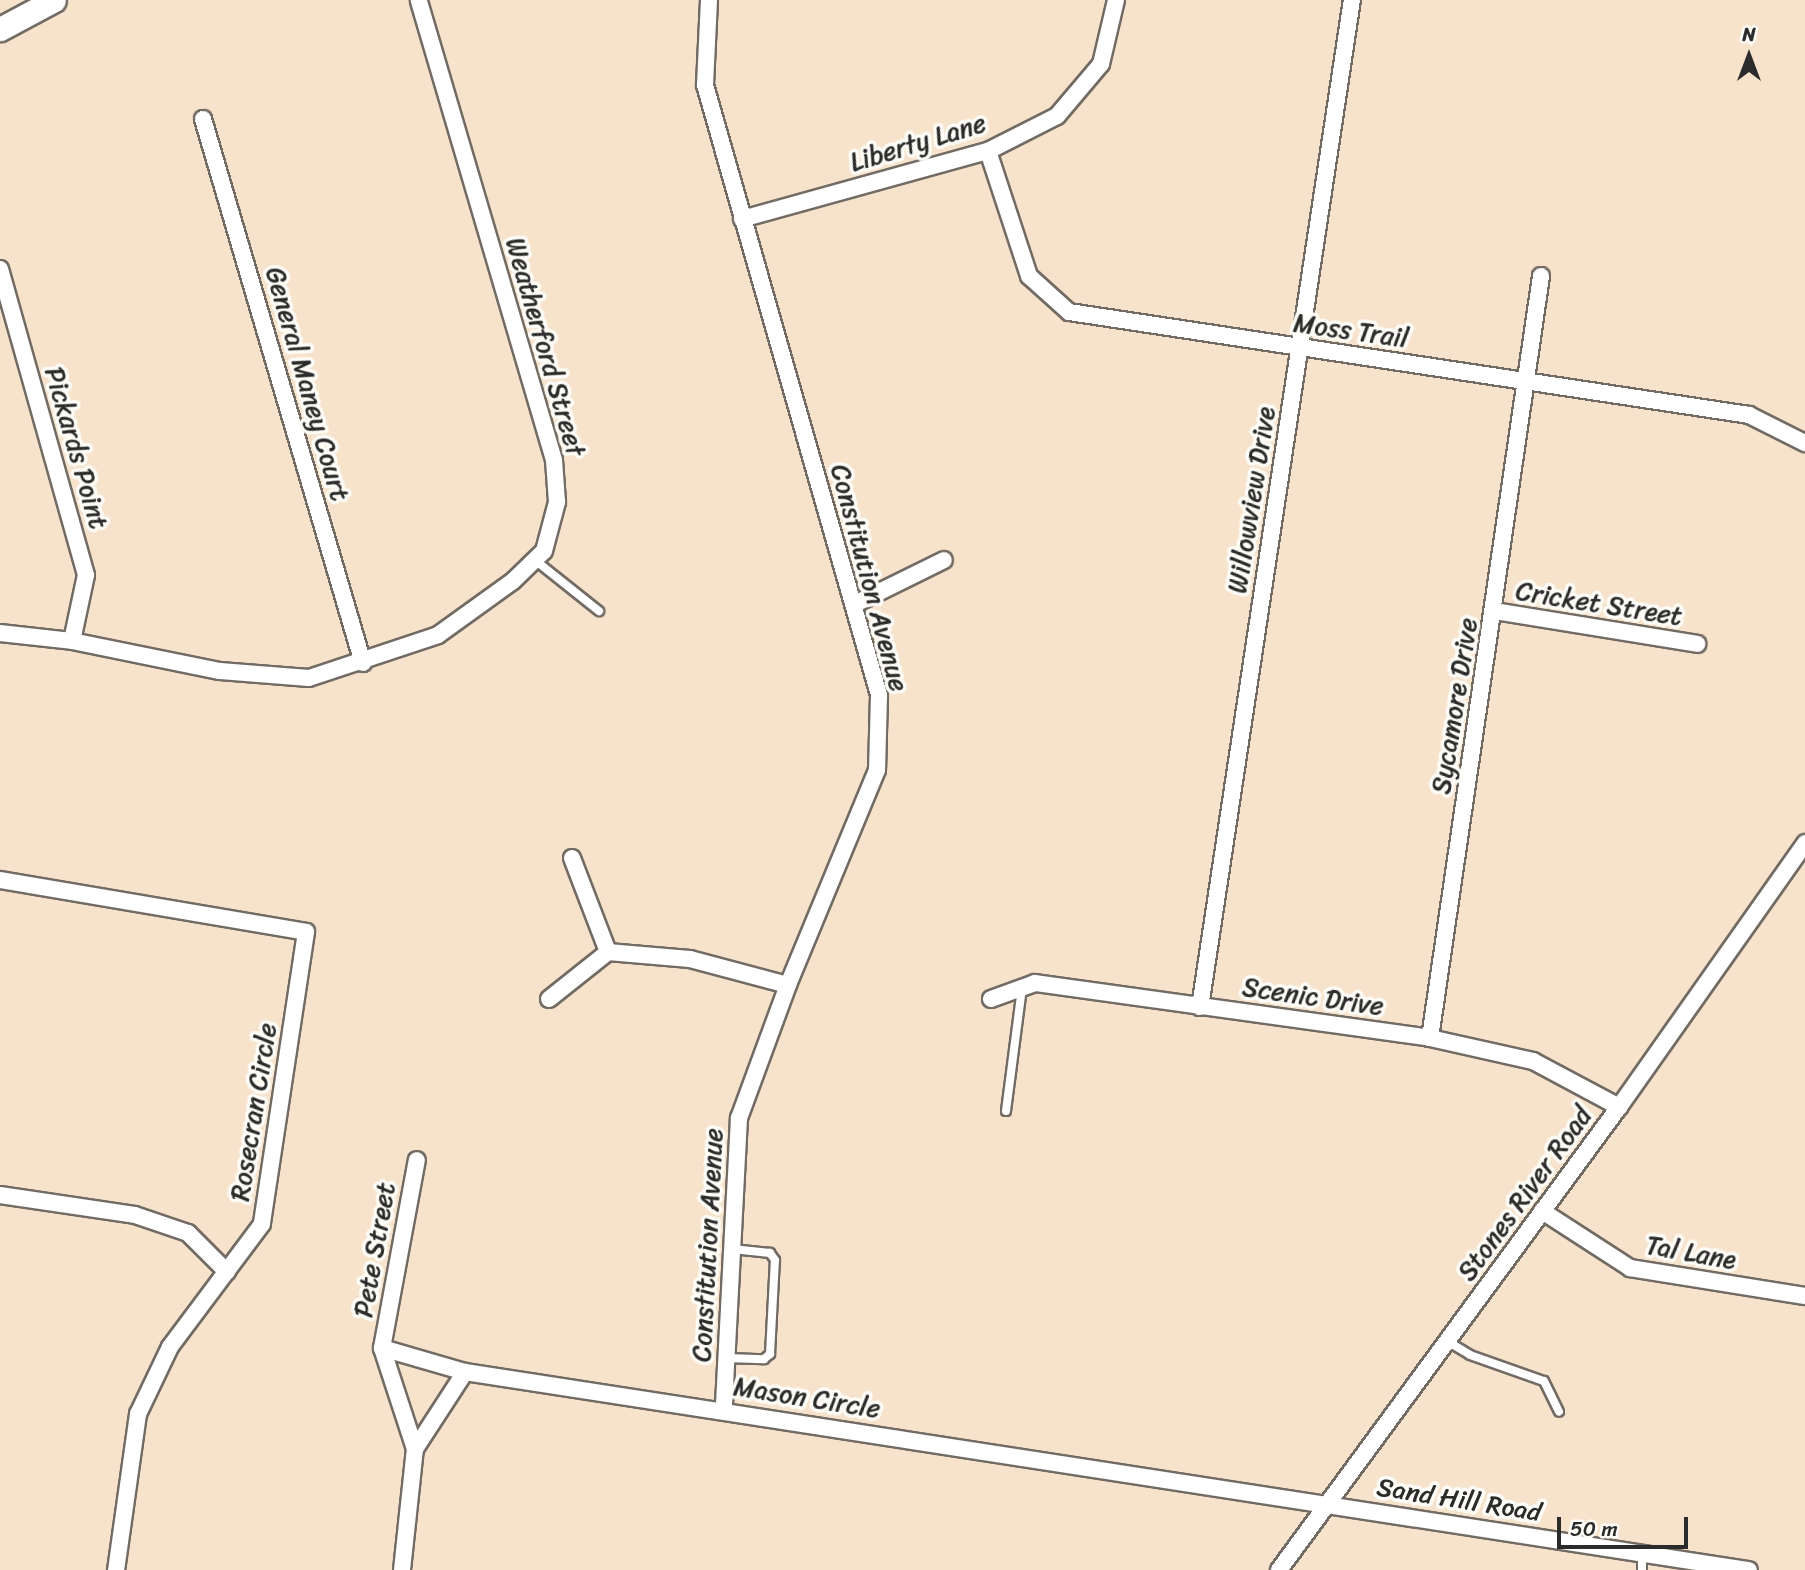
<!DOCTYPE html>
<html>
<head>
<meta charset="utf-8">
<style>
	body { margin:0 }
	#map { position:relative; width:1805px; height:1570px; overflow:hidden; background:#f7e3cc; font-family:Sriracha,sans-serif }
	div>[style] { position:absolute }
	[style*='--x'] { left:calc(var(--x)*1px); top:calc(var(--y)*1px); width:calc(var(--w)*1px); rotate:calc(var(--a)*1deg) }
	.roads { filter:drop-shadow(2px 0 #726b63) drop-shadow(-2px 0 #726b63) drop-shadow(0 2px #726b63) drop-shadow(0 -2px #726b63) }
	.lane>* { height:8px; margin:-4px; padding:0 4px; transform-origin:4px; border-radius:4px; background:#fff }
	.street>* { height:16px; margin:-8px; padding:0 8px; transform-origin:8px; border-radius:8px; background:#fff }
	.secondary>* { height:23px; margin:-11.5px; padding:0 11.5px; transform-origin:11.5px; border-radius:11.5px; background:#fff }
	span { translate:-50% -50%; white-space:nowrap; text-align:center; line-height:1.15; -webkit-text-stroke:7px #fdfcf7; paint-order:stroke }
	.street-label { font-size:26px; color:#2b2b2b }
	.north { position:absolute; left:1714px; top:21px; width:70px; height:70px; -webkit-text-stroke:5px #fdfcf7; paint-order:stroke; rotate:0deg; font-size:19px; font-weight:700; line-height:28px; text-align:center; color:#2b2b2b }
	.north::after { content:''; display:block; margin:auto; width:24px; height:32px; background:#2b2b2b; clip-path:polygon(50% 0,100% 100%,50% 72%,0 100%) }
	.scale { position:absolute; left:1557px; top:1517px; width:131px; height:32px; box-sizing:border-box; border:4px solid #2b2b2b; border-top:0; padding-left:9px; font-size:21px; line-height:24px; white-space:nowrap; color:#2b2b2b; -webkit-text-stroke:5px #fdfcf7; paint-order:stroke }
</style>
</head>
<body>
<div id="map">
	<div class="roads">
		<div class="lane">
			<div style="--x:535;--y:560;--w:82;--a:38.6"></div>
			<div style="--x:1006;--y:1111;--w:124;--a:-82.6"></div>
			<div style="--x:1447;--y:1341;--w:27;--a:31"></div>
			<div style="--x:1470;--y:1355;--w:78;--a:19.4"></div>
			<div style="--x:1544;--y:1381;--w:34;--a:64"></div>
			<div style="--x:726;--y:1358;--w:38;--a:2"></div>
			<div style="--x:764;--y:1359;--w:8;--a:-40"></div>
			<div style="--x:770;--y:1354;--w:94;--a:-87"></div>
			<div style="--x:775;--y:1260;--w:9;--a:-126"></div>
			<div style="--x:770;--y:1253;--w:38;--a:-174"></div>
			<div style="--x:1642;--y:1553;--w:17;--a:90"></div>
		</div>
		<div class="street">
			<div style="--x:709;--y:0;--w:85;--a:92.7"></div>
			<div style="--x:705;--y:85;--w:634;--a:74.08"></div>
			<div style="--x:879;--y:695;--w:75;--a:91.5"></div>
			<div style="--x:877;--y:770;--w:233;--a:112.5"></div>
			<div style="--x:788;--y:985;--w:142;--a:110.2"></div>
			<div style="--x:739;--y:1118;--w:291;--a:93"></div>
			<div style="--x:203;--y:119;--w:567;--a:73.61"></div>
			<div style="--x:988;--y:151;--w:132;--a:71.8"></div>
			<div style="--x:1029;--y:276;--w:54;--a:42"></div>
			<div style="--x:1069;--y:312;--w:688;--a:8.61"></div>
			<div style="--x:1749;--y:415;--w:63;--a:26.6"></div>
			<div style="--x:742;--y:219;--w:255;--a:-15.5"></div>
			<div style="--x:988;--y:151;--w:77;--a:-26.9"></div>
			<div style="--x:1057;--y:116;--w:68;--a:-49.8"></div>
			<div style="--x:1101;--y:64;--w:66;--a:-76.8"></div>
			<div style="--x:0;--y:269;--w:318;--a:74.3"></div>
			<div style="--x:86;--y:575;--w:67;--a:102"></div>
			<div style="--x:855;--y:604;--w:99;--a:-26.3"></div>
			<div style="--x:1494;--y:611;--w:206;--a:9.2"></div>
			<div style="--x:0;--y:633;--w:72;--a:6.3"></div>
			<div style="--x:72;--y:641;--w:151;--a:11.5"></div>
			<div style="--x:220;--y:671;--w:89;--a:4.5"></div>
			<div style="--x:309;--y:678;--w:136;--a:-18.4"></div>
			<div style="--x:438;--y:635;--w:92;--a:-35.8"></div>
			<div style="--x:513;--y:581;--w:43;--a:-44.1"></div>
			<div style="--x:544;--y:551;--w:51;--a:-75.1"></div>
			<div style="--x:557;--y:502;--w:42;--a:-94.1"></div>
			<div style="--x:554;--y:460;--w:479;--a:-106.4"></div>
			<div style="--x:572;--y:858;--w:101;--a:69"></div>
			<div style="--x:0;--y:880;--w:310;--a:9.6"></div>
			<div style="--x:306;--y:932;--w:295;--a:98.6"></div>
			<div style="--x:262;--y:1224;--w:154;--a:126.8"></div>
			<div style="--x:170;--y:1347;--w:74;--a:115.5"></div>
			<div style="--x:138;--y:1414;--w:158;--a:98"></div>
			<div style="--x:549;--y:999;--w:75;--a:-38.5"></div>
			<div style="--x:608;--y:952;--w:82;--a:4.9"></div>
			<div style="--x:690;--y:959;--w:101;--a:14.9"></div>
			<div style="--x:991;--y:999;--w:47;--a:-20"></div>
			<div style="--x:1035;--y:983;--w:399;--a:7.9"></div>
			<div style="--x:1430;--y:1038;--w:106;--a:12.6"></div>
			<div style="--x:1533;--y:1061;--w:98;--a:28.1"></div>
			<div style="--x:1200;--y:1007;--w:1018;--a:-81.42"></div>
			<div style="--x:1430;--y:1038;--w:770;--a:-81.71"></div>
			<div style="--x:0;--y:1195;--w:136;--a:8.4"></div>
			<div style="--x:135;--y:1215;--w:56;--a:18.8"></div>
			<div style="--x:188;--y:1233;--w:55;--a:45"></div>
			<div style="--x:1542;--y:1211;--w:105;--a:32.9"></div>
			<div style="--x:1630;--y:1268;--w:177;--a:9.1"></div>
			<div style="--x:382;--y:1348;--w:86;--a:16.1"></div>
			<div style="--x:465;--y:1372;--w:1299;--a:8.77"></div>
			<div style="--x:415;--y:1449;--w:92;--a:-57"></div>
			<div style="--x:402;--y:1570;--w:122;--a:-83.9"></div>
			<div style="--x:415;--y:1449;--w:106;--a:-108.1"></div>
			<div style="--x:382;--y:1348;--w:191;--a:-79.5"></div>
			<div style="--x:1279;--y:1570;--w:574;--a:-53.71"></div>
			<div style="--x:1619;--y:1107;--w:323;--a:-54.8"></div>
		</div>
		<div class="secondary">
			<div style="--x:0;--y:29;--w:61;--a:-28.2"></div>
		</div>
	</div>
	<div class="street-label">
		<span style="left:918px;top:143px;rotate:-17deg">Liberty Lane</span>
		<span style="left:1351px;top:331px;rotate:8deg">Moss Trail</span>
		<span style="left:545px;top:347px;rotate:74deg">Weatherford Street</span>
		<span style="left:307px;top:384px;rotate:74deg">General Maney Court</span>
		<span style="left:76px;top:448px;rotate:74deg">Pickards Point</span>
		<span style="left:1252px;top:500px;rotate:-81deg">Willowview Drive</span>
		<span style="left:869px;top:578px;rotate:75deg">Constitution Avenue</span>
		<span style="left:1599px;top:604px;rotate:9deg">Cricket Street</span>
		<span style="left:1455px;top:706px;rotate:-81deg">Sycamore Drive</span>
		<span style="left:1313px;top:997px;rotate:8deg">Scenic Drive</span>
		<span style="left:254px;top:1112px;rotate:-81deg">Rosecran Circle</span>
		<span style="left:1525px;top:1194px;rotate:-54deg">Stones River Road</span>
		<span style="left:708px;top:1245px;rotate:-87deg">Constitution Avenue</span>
		<span style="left:375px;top:1250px;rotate:-80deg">Pete Street</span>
		<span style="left:1691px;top:1253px;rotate:10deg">Tal Lane</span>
		<span style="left:807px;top:1398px;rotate:9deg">Mason Circle</span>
		<span style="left:1459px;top:1500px;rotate:9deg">Sand Hill Road</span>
	</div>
	<div class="north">N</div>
	<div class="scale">50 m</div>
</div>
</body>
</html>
